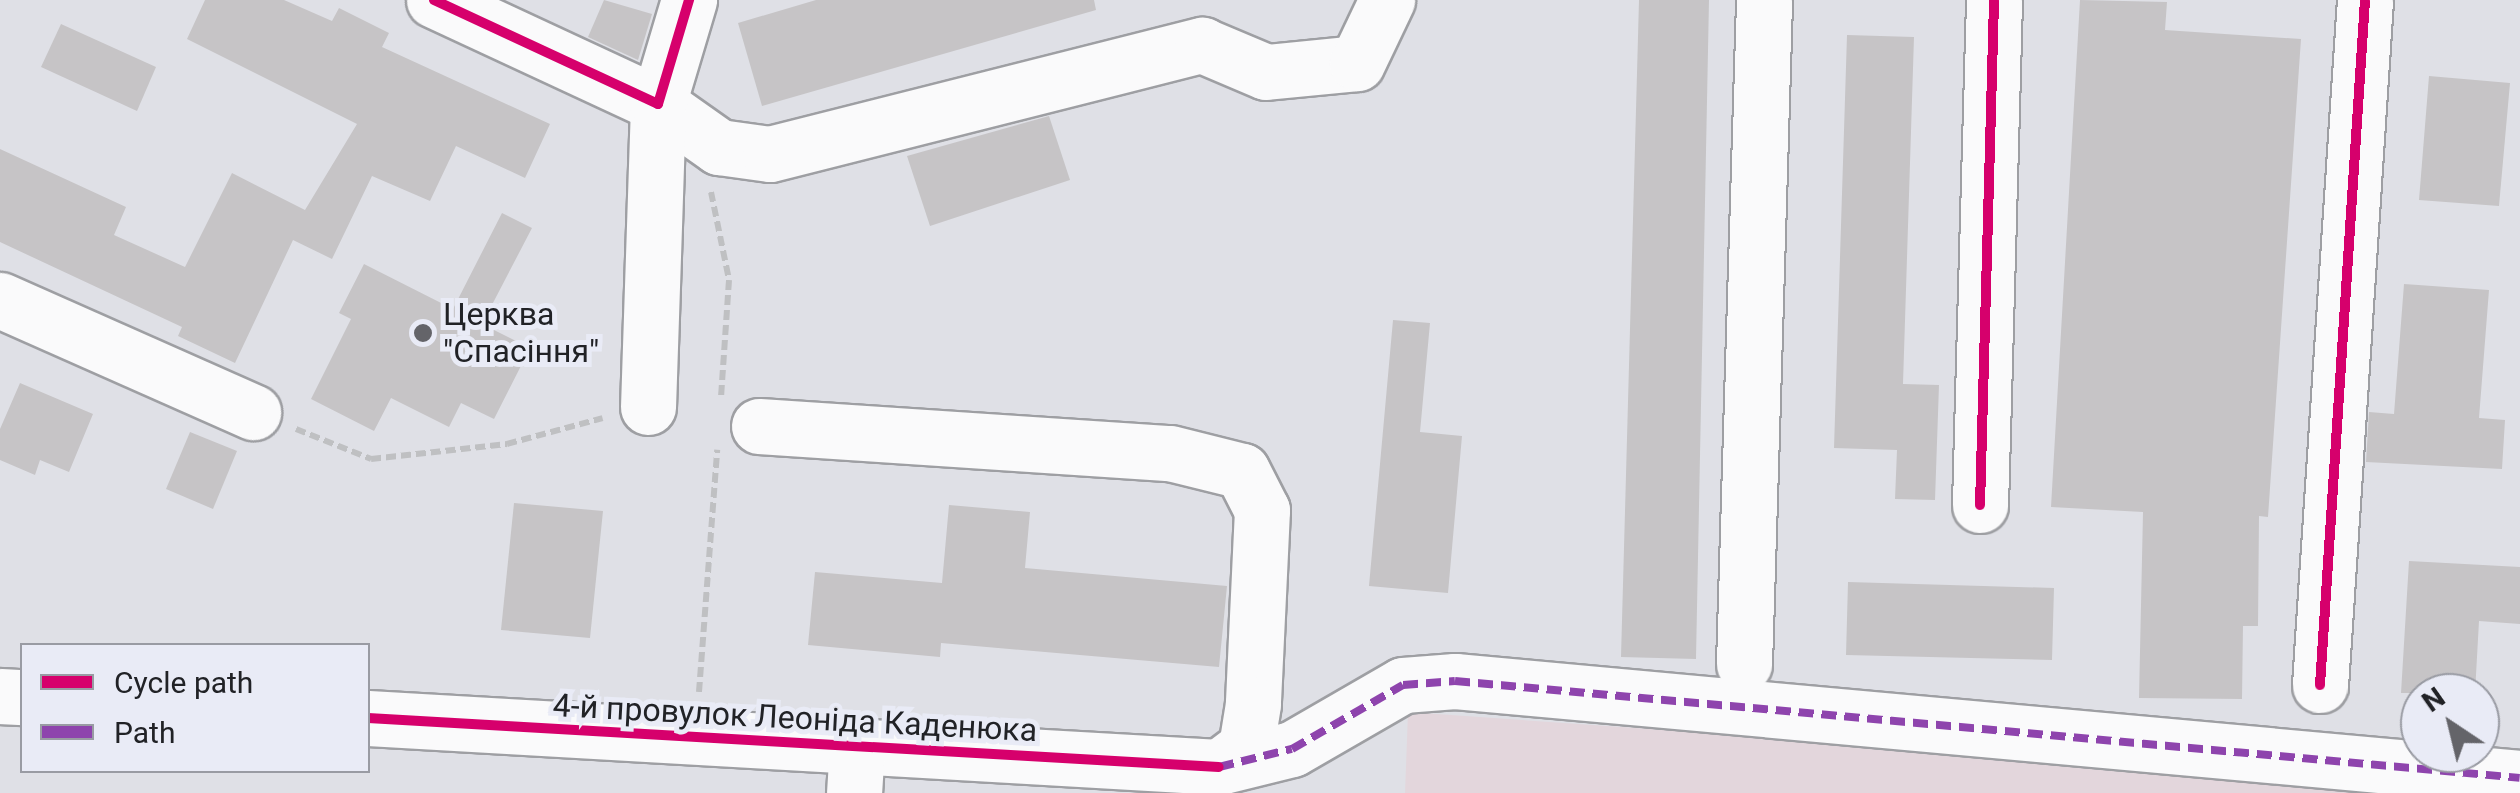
<!DOCTYPE html>
<html>
<head>
<meta charset="utf-8">
<style>
	body { margin:0 }
	#map { position:relative; width:2520px; height:793px; overflow:hidden; background:#dfe0e6; font-family:Roboto,sans-serif }
	div>[style] { position:absolute }
	[style*='--x'] { left:calc(var(--x)*1px); top:calc(var(--y)*1px); width:calc(var(--w)*1px); rotate:calc(var(--a)*1deg) }
	.education>* { inset:0; background:#e3d6dc }
	.building>* { inset:0; background:#c6c4c6 }
	.path>* { height:6px; margin-top:-3px; transform-origin:0; background:repeating-linear-gradient(90deg,#bfc0c2 0 10px,transparent 0 15px) }
	.roads { filter:drop-shadow(2px 0 #9e9fa3) drop-shadow(-2px 0 #9e9fa3) drop-shadow(0 2px #9e9fa3) drop-shadow(0 -2px #9e9fa3) }
	.minor>* { height:55px; margin:-27.5px; padding:0 27.5px; transform-origin:27.5px; border-radius:27.5px; background:#fafafb }
	.quiet>* { height:8px; margin-top:-4px; transform-origin:0; background:repeating-linear-gradient(90deg,#8e44ad 0 15px,transparent 0 23px) }
	.cycleway>* { height:10px; margin:-5px; padding:0 5px; transform-origin:5px; border-radius:5px; background:#d6006c }
	.dots>* { width:28px; height:28px; translate:-50% -50%; box-sizing:border-box; border:5px solid #e9ebf6; border-radius:50% }
	span { translate:-50% -50%; white-space:nowrap; text-align:center; line-height:1.15; -webkit-text-stroke:10px #e9ebf6; paint-order:stroke }
	.poi-label { font-size:32px; color:#212226 }
	.left { translate:0 -50%; text-align:left }
	.street-label { font-size:32px; color:#212226 }
	.legend { position:absolute; left:20px; top:643px; width:350px; height:130px; box-sizing:border-box; background:#e9ebf6; border:2px solid #999ba3; margin:0; padding:12px 18px; list-style:none; font-size:30px; color:#212226 }
	.legend li { display:flex; align-items:center; gap:20px; height:50px }
	.legend b { width:50px; border:2px solid #999ba3 }
	.north { position:absolute; left:2400px; top:673px; width:100px; height:100px; box-sizing:border-box; background:#e9ebf6; border:2px solid #999ba3; border-radius:50%; rotate:325deg; font-size:28px; font-weight:700; line-height:40px; text-align:center; color:#212226 }
	.north::after { content:''; display:block; margin:auto; width:35px; height:45px; background:#646469; clip-path:polygon(50% 0,100% 100%,50% 72%,0 100%) }
</style>
</head>
<body>
<div id="map">
	<div class="education">
		<div style="clip-path:polygon(1408px 712px,2520px 790px,2520px 793px,1405px 793px)"></div>
	</div>
	<div class="building">
		<div style="clip-path:polygon(205px 0,284px 0,332px 21px,339px 8px,389px 33px,382px 47px,550px 124px,525px 178px,456px 146px,430px 201px,372px 176px,332px 259px,293px 240px,235px 363px,178px 336px,182px 327px,0 242px,0 149px,126px 207px,114px 235px,185px 267px,232px 173px,305px 210px,357px 124px,187px 39px)"></div>
		<div style="clip-path:polygon(604px 0,652px 14px,638px 60px,588px 37px)"></div>
		<div style="clip-path:polygon(816px 0,1094px 0,1096px 10px,762px 106px,738px 23px)"></div>
		<div style="clip-path:polygon(1639px 0,1709px 0,1696px 659px,1621px 657px)"></div>
		<div style="clip-path:polygon(2080px 0,2167px 2px,2165px 30px,2301px 39px,2268px 517px,2259px 516px,2258px 626px,2243px 626px,2242px 699px,2139px 698px,2143px 512px,2051px 507px)"></div>
		<div style="clip-path:polygon(61px 24px,156px 67px,137px 111px,41px 67px)"></div>
		<div style="clip-path:polygon(1847px 35px,1914px 37px,1903px 384px,1939px 385px,1935px 500px,1895px 499px,1897px 450px,1834px 448px)"></div>
		<div style="clip-path:polygon(2429px 76px,2510px 83px,2499px 206px,2419px 200px)"></div>
		<div style="clip-path:polygon(1049px 116px,1070px 180px,930px 226px,907px 156px)"></div>
		<div style="clip-path:polygon(502px 213px,532px 228px,482px 324px,530px 348px,494px 419px,461px 403px,449px 427px,391px 398px,374px 431px,311px 399px,351px 319px,339px 313px,364px 264px,453px 309px)"></div>
		<div style="clip-path:polygon(2404px 284px,2489px 290px,2479px 418px,2505px 420px,2502px 469px,2366px 462px,2369px 412px,2394px 414px)"></div>
		<div style="clip-path:polygon(1393px 320px,1430px 323px,1420px 432px,1462px 436px,1448px 593px,1369px 586px)"></div>
		<div style="clip-path:polygon(20px 383px,93px 414px,69px 472px,40px 460px,35px 475px,0 460px,0 429px)"></div>
		<div style="clip-path:polygon(190px 432px,237px 451px,213px 509px,166px 489px)"></div>
		<div style="clip-path:polygon(514px 503px,603px 511px,590px 638px,501px 630px)"></div>
		<div style="clip-path:polygon(949px 505px,1030px 512px,1025px 568px,1227px 586px,1219px 667px,941px 643px,940px 657px,808px 645px,815px 572px,942px 583px)"></div>
		<div style="clip-path:polygon(2409px 561px,2520px 567px,2520px 624px,2479px 621px,2475px 693px,2401px 693px)"></div>
		<div style="clip-path:polygon(1848px 582px,2054px 588px,2052px 660px,1846px 655px)"></div>
	</div>
	<div class="path">
		<div style="--x:711;--y:192;--w:90;--a:78.4"></div>
		<div style="--x:729;--y:280;--w:117;--a:93.9"></div>
		<div style="--x:296;--y:429;--w:81;--a:21.8"></div>
		<div style="--x:371;--y:459;--w:137;--a:-6.3"></div>
		<div style="--x:507;--y:444;--w:99;--a:-15.2"></div>
		<div style="--x:699;--y:692;--w:243;--a:-85.7"></div>
	</div>
	<div class="roads">
		<div class="minor">
			<div style="--x:434;--y:0;--w:247;--a:24.9"></div>
			<div style="--x:658;--y:104;--w:75;--a:35.2"></div>
			<div style="--x:719;--y:147;--w:51;--a:7.8"></div>
			<div style="--x:770;--y:154;--w:446;--a:-14.2"></div>
			<div style="--x:1202;--y:45;--w:69;--a:22.9"></div>
			<div style="--x:1266;--y:72;--w:91;--a:-5.6"></div>
			<div style="--x:1357;--y:63;--w:70;--a:-64.5"></div>
			<div style="--x:0;--y:300;--w:277;--a:23.9"></div>
			<div style="--x:648;--y:407;--w:303;--a:-88.1"></div>
			<div style="--x:658;--y:104;--w:109;--a:-73.4"></div>
			<div style="--x:759;--y:426;--w:412;--a:3.8"></div>
			<div style="--x:1170;--y:453;--w:74;--a:14"></div>
			<div style="--x:1242;--y:471;--w:44;--a:62.9"></div>
			<div style="--x:1262;--y:510;--w:194;--a:92.7"></div>
			<div style="--x:1253;--y:704;--w:44;--a:99.2"></div>
			<div style="--x:1246;--y:747;--w:34;--a:143"></div>
			<div style="--x:1980;--y:505;--w:505;--a:-88.41"></div>
			<div style="--x:1744;--y:664;--w:664;--a:-88.27"></div>
			<div style="--x:2320;--y:685;--w:686;--a:-86.24"></div>
			<div style="--x:0;--y:696;--w:22;--a:3"></div>
			<div style="--x:368;--y:718;--w:852;--a:3.3"></div>
			<div style="--x:1219;--y:767;--w:75;--a:-13.9"></div>
			<div style="--x:1292;--y:749;--w:128;--a:-30"></div>
			<div style="--x:1403;--y:685;--w:52;--a:-4.4"></div>
			<div style="--x:1455;--y:681;--w:1069;--a:5.2"></div>
			<div style="--x:854;--y:793;--w:46;--a:-86.3"></div>
		</div>
	</div>
	<div class="quiet">
		<div style="--x:1219;--y:767;--w:75;--a:-13.9"></div>
		<div style="--x:1292;--y:749;--w:128;--a:-30"></div>
		<div style="--x:1403;--y:685;--w:52;--a:-4.4"></div>
		<div style="--x:1455;--y:681;--w:1069;--a:5.2"></div>
	</div>
	<div class="cycleway">
		<div style="--x:434;--y:0;--w:247;--a:24.9"></div>
		<div style="--x:658;--y:104;--w:109;--a:-73.4"></div>
		<div style="--x:1980;--y:505;--w:505;--a:-88.41"></div>
		<div style="--x:2320;--y:685;--w:686;--a:-86.24"></div>
		<div style="--x:368;--y:718;--w:852;--a:3.3"></div>
	</div>
	<div class="dots">
		<div style="left:423px;top:333px;background:#646469"></div>
	</div>
	<div class="poi-label">
		<span class="left" style="left:443px;top:333px">Церква<br>"Спасіння"</span>
	</div>
	<div class="street-label">
		<span style="left:795px;top:718px;rotate:3deg">4-й провулок Леоніда Каденюка</span>
	</div>
	<ul class="legend">
	<li><b style="height:12px;background:#d6006c"></b>Cycle path</li>
	<li><b style="height:12px;background:#8e44ad"></b>Path</li>
	</ul>
	<div class="north">N</div>
</div>
</body>
</html>
